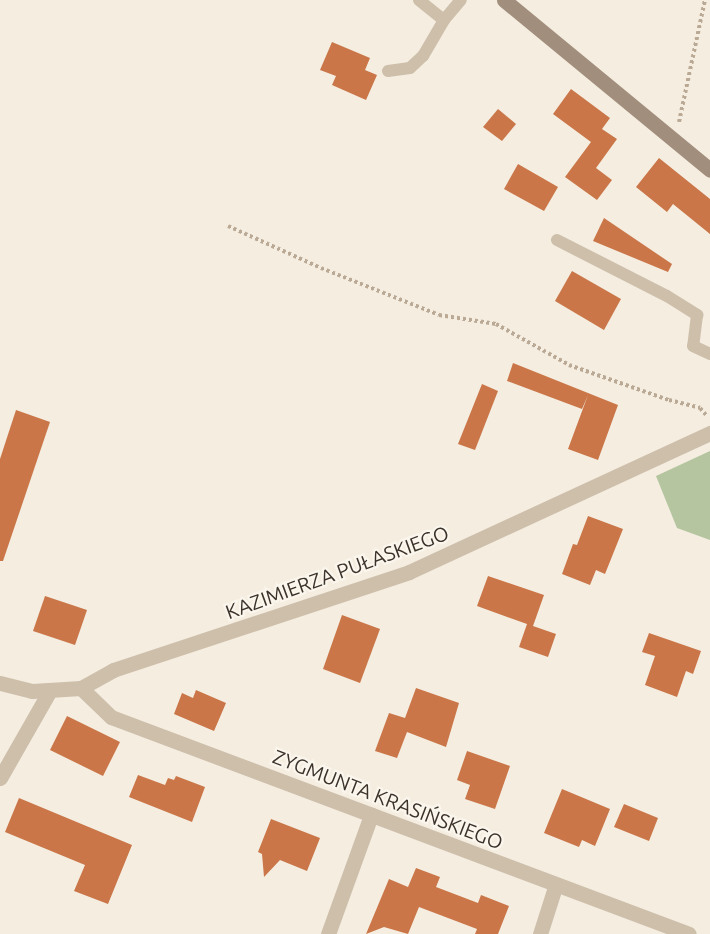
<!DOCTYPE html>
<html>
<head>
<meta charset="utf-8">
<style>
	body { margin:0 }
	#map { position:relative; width:710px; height:934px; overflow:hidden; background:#f4ede0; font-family:Ubuntu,sans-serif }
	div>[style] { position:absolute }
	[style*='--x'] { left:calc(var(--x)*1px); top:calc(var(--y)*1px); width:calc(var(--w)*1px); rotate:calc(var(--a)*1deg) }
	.green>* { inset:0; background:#b4c59f }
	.building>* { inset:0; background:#ca7648 }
	.path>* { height:4px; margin-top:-2px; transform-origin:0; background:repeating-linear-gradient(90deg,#baa995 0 3px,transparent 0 6px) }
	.lane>* { height:12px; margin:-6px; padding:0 6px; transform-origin:6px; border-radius:6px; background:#cebfab }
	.street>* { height:15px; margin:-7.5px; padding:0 7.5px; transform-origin:7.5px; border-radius:7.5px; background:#cebfab }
	.secondary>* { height:15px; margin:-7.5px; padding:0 7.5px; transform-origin:7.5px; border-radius:7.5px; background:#a28e7c }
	span { translate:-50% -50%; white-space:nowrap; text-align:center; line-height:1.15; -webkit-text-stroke:4.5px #fbf6ed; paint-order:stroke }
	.street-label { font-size:20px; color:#3b322a }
</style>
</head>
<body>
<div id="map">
	<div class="green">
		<div style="clip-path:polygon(710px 451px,710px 540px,677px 528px,656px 476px)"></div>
	</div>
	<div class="building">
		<div style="clip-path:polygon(332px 42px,370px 58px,365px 70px,377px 75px,366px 100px,332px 85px,336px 76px,320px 70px)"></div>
		<div style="clip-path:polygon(571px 89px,610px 118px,602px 129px,617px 139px,596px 168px,612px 180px,597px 200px,565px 177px,591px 142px,553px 114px)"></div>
		<div style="clip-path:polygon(498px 109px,516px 124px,502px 141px,483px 127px)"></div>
		<div style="clip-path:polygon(659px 158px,710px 199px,710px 234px,673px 204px,667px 212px,636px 187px)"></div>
		<div style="clip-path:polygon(518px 164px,558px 187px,544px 211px,504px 189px)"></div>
		<div style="clip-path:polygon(604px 218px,672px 264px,668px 272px,593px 241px)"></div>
		<div style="clip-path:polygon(572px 271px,621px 299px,604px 330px,555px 301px)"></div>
		<div style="clip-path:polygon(513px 363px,618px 405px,598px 460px,568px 449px,588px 395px,582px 409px,507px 381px)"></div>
		<div style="clip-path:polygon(482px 384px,498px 391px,475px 450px,458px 444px)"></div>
		<div style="clip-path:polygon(16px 410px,50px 422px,3px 561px,0 561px,0 459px)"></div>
		<div style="clip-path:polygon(588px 516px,623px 529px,605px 574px,596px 570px,590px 585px,562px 574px,573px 544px,577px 545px)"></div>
		<div style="clip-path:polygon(488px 576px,544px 595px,533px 626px,556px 634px,548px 657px,519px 647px,527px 624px,477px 606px)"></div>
		<div style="clip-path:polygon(45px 596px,87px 610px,75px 645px,33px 631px)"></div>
		<div style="clip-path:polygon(342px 615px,380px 629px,360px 683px,323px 669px)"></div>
		<div style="clip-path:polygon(649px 633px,701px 651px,693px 674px,686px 671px,677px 697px,645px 685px,655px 656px,642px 652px)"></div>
		<div style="clip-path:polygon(416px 688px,459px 703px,446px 747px,407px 732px,397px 758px,375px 751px,389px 713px,405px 718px)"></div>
		<div style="clip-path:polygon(196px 690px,226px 703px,214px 731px,174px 714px,182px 693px,193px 698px)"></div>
		<div style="clip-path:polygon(67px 716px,120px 742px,103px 776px,50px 750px)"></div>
		<div style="clip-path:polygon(467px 751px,510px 766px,495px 809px,465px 799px,470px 785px,457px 780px)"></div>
		<div style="clip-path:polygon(138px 775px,165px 785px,168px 778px,174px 780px,176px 776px,205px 787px,192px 822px,129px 797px)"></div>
		<div style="clip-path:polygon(562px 789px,610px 809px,595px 846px,582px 840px,579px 847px,544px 833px)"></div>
		<div style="clip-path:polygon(19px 798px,132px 845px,108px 904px,74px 891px,85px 865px,5px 832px)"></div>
		<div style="clip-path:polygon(624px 804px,658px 818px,649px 841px,614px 827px)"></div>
		<div style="clip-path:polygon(271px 819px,320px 838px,307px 871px,280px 860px,264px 877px,262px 854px,258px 852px)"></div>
		<div style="clip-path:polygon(416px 868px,440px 877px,436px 887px,478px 903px,481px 895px,509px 906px,498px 934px,475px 934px,477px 929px,419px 907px,408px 934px,384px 927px,366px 934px,389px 879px,408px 887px)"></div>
	</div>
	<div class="path">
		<div style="--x:679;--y:122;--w:125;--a:-78"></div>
		<div style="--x:228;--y:226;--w:102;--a:24.3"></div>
		<div style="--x:321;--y:268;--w:127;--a:21.7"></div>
		<div style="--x:439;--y:315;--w:58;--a:9"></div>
		<div style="--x:496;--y:324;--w:84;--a:29.3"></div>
		<div style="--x:569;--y:365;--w:106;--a:19.3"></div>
		<div style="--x:669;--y:400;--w:32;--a:14"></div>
		<div style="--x:700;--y:408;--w:9;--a:49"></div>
	</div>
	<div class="lane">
		<div style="--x:419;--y:0;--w:32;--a:39"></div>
		<div style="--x:388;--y:71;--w:22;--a:-8"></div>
		<div style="--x:410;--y:68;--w:18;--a:-43"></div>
		<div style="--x:423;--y:56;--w:42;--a:-59.7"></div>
		<div style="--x:444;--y:20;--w:26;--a:-50"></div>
		<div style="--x:557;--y:240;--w:123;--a:27"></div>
		<div style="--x:667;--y:296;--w:36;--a:32"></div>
		<div style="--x:697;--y:315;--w:31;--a:97"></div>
		<div style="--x:693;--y:346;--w:19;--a:25"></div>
	</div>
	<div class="street">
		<div style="--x:0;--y:683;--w:33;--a:14"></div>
		<div style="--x:32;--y:691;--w:49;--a:-3.5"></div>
		<div style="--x:81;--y:688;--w:37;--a:-29"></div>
		<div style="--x:113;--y:670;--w:312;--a:-18.3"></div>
		<div style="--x:409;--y:572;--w:332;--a:-24.8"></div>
		<div style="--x:81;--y:688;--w:42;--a:44"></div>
		<div style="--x:111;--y:717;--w:617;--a:20.58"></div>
		<div style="--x:0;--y:778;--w:99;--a:-60.3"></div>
		<div style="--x:328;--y:934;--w:127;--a:-70.1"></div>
		<div style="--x:540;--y:934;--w:52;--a:-72.3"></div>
	</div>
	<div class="secondary">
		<div style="--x:504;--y:0;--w:267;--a:39.5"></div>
	</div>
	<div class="street-label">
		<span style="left:337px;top:572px;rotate:-20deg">KAZIMIERZA PUŁASKIEGO</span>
		<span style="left:388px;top:799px;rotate:21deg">ZYGMUNTA KRASIŃSKIEGO</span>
	</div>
</div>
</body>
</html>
